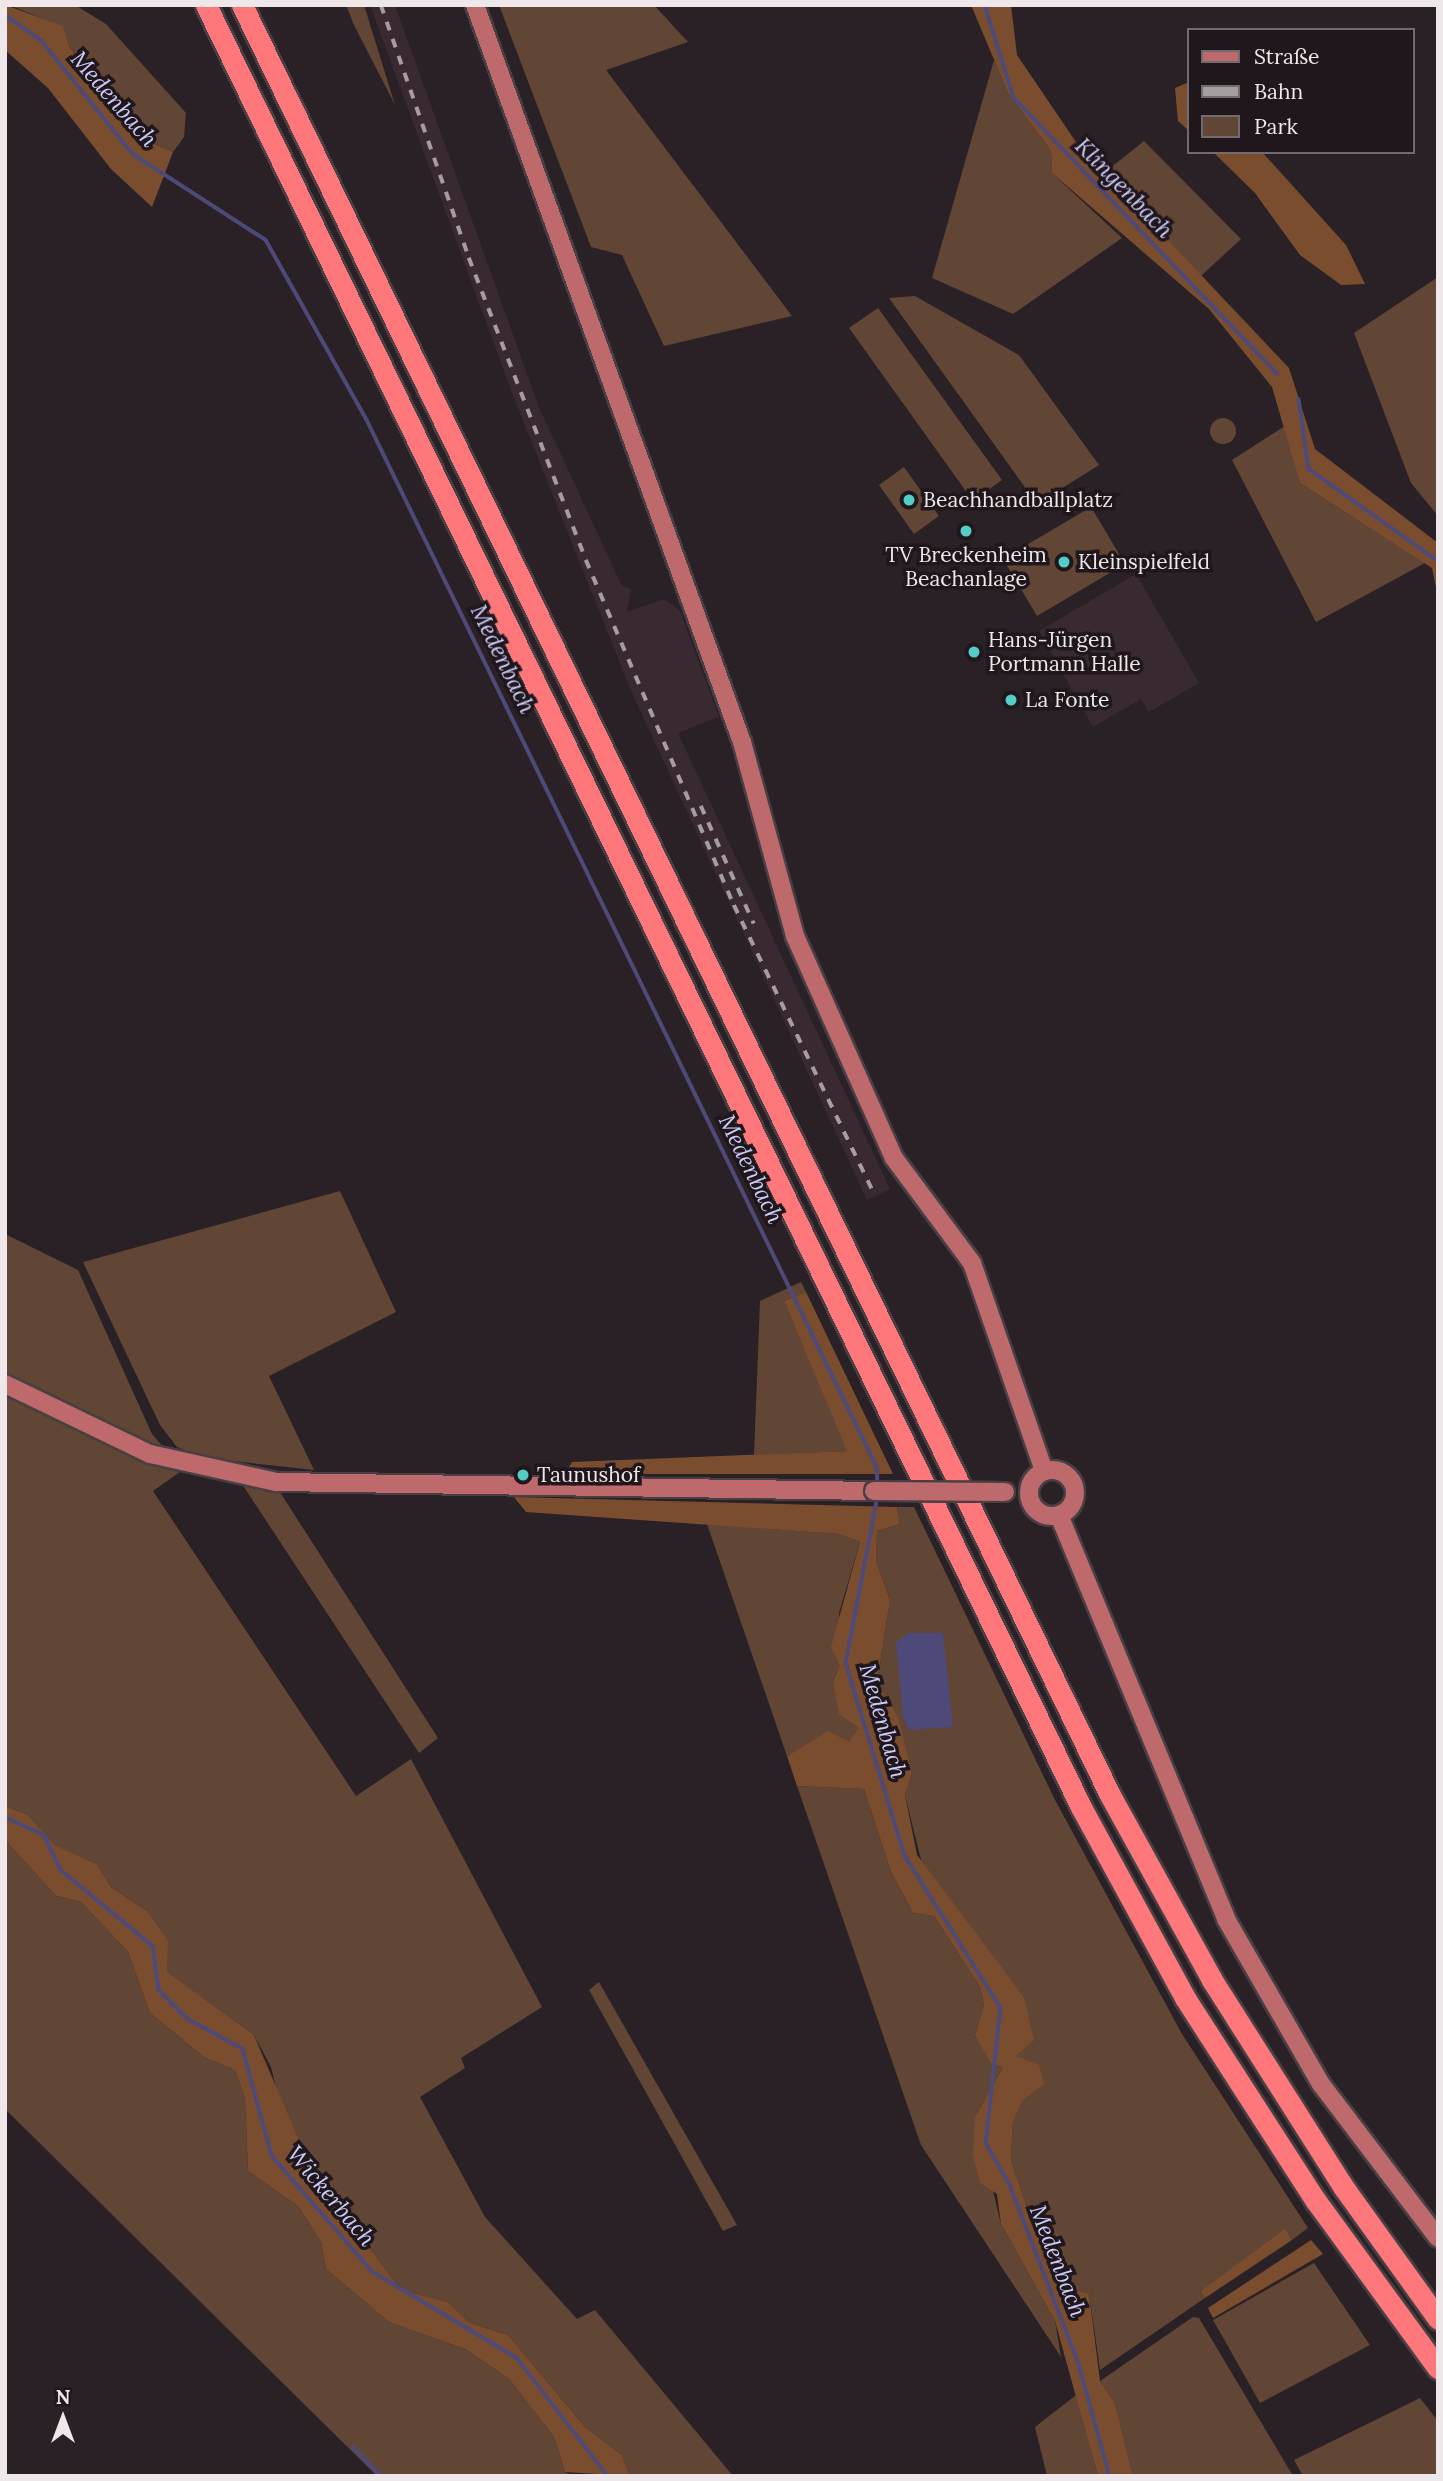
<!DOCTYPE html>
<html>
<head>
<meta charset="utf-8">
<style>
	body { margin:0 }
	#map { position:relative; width:1443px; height:2481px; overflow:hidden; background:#292125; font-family:Lora,serif }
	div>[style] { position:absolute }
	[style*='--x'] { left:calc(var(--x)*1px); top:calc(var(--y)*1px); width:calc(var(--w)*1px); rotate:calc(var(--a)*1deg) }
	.built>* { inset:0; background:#382a30 }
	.green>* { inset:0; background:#614535 }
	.round { border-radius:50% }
	.forest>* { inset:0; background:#7b4d2f }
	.water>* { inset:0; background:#4d4a79 }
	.stream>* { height:3.5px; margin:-1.75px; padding:0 1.75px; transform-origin:1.75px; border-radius:1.75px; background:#4d4a79 }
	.roads { filter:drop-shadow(2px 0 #473f43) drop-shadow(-2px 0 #473f43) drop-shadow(0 2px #473f43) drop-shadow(0 -2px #473f43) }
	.major>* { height:18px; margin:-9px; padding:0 9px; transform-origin:9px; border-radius:9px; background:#be696c }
	.major>.ring { margin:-9px; padding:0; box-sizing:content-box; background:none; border:18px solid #be696c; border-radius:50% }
	.highway>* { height:21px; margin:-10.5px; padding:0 10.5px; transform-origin:10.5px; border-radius:10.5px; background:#fe777a }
	.rail>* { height:3.5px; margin-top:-1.75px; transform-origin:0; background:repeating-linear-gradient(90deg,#a59ea1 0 9px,transparent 0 18px) }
	.bridges { filter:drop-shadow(2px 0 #473f43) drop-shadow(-2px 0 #473f43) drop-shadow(0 2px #473f43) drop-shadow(0 -2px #473f43) }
	.major-bridge>* { height:18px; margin:-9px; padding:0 9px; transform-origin:9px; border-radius:9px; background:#be696c }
	.dots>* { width:19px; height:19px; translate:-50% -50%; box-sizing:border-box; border:4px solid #1f171b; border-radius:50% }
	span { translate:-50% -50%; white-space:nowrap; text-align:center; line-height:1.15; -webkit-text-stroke:7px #1f171b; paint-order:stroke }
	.poi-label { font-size:21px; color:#eee8ea }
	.left { translate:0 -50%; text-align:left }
	.water-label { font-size:23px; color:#ccccfa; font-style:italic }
	.frame { position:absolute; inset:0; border:7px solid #eee8ea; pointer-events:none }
	.legend { position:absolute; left:1187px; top:28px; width:228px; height:126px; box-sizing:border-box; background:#1f171b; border:2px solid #726b6e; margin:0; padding:9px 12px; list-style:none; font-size:21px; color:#eee8ea }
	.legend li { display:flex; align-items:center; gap:14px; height:35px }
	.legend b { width:35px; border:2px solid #726b6e }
	.north { position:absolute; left:28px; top:2383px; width:70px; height:70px; -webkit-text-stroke:5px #1f171b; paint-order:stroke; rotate:0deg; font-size:19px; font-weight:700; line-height:28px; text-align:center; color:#eee8ea }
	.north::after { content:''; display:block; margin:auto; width:24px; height:32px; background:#eee8ea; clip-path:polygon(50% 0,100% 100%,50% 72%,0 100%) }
</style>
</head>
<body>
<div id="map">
	<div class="built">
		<div style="clip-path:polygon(370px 5px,395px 5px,538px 405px,622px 586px,631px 589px,627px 612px,664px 599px,680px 611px,719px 717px,678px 733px,890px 1189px,867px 1200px,632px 693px,512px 393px)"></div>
		<div style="clip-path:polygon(1136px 574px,1199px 683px,1149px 712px,1141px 699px,1093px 727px,1039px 631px)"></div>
	</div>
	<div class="green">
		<div style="clip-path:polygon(9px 5px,75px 5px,106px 24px,186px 113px,184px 137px,173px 152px,141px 138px,70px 48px,63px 27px)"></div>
		<div style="clip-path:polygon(346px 5px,364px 5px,395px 105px,354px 25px)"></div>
		<div style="clip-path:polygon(499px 5px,654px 5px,688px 42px,606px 70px,792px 316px,664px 346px,622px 255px,591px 247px)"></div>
		<div style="clip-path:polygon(994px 60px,1008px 93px,1051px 151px,1052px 173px,1122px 238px,1013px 314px,932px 278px)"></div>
		<div style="clip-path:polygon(1144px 141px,1241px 239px,1201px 276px,1104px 173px)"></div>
		<div style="clip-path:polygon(1438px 277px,1438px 516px,1411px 483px,1354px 333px)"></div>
		<div style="clip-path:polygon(915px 296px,1019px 355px,1099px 465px,1037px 504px,889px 298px)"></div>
		<div style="clip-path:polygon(878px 308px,1002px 480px,973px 501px,849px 328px)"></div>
		<div class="round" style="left:1210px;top:418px;width:26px;height:26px"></div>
		<div style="clip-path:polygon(1285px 426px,1300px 483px,1425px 563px,1316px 622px,1232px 460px)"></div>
		<div style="clip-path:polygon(904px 467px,939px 516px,914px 534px,879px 485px)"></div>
		<div style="clip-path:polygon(1091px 507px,1125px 564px,1037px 616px,1003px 559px)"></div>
		<div style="clip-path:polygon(340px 1191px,396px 1312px,269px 1376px,314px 1470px,205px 1458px,177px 1447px,160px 1425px,83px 1262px)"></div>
		<div style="clip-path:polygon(5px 1234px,78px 1270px,152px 1434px,169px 1454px,5px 1373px)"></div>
		<div style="clip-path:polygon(801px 1282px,806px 1292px,784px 1301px,848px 1451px,754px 1455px,760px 1301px)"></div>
		<div style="clip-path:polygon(5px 1389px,110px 1447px,180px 1472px,153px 1491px,356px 1796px,411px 1759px,542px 2007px,461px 2058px,465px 2068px,420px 2097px,485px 2217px,577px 2319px,595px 2310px,733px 2476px,630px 2476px,622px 2455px,585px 2427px,508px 2335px,470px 2323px,448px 2302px,401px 2290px,318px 2178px,295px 2165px,271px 2067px,254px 2035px,166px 1972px,147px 1911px,111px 1887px,97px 1864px,53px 1845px,28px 1815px,5px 1806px)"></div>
		<div style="clip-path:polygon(240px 1481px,276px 1486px,438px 1738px,419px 1753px)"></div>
		<div style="clip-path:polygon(897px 1507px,914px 1507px,1054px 1798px,1182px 2034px,1308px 2228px,1292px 2240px,1285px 2228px,1202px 2291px,1205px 2298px,1100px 2370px,1089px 2293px,1071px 2290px,1051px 2229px,1028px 2210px,1011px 2161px,1013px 2123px,1023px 2100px,1016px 2056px,1024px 1997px,923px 1868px,905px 1795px,912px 1773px,877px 1683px,890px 1600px,876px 1561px,877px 1531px,900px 1524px)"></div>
		<div style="clip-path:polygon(707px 1524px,839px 1534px,860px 1542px,839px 1613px,840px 1665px,833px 1681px,860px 1728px,849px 1743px,828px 1732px,787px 1756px)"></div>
		<div style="clip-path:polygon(797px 1786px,864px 1789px,891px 1872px,913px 1913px,934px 1916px,980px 1987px,984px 2005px,975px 2037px,1003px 2067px,975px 2117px,1001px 2224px,1055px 2321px,1061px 2357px,921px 2145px)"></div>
		<div style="clip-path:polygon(5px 1840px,56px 1896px,81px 1902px,128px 1952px,150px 2013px,204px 2057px,235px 2070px,245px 2098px,248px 2171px,298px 2206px,321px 2242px,326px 2269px,389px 2322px,467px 2350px,509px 2379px,554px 2437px,565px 2472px,574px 2476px,377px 2476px,5px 2109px)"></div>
		<div style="clip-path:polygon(599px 1982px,737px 2225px,723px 2231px,589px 1990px)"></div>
		<div style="clip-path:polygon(1314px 2263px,1370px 2345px,1260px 2403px,1213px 2320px)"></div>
		<div style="clip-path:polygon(1193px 2317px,1199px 2318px,1293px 2476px,1133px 2476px,1115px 2403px,1100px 2381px)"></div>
		<div style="clip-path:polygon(1076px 2395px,1098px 2476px,1047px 2476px,1035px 2427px)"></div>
		<div style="clip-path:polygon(1420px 2398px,1438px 2421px,1438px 2476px,1303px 2476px,1294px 2460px)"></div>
	</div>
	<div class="forest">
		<div style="clip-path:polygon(5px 5px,63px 26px,70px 48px,141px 138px,173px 152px,152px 207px,111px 169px,48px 88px,5px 50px)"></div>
		<div style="clip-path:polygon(971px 5px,1011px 5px,1017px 55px,1078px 145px,1289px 368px,1315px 449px,1438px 543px,1438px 597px,1432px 568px,1300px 483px,1272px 387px,1209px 309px,1052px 173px,1051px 151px,1008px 93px)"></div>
		<div style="clip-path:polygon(1189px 82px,1189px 131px,1178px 121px,1175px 88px)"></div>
		<div style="clip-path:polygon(1213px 152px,1262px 152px,1346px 245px,1365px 284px,1341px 285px,1300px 255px,1255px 193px)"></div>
		<div style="clip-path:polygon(806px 1292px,893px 1474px,565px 1474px,572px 1462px,847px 1451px,784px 1301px)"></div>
		<div style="clip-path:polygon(514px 1497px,897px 1507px,900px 1524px,877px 1531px,876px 1561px,890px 1600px,877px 1683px,898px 1717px,912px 1773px,905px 1795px,917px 1855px,1024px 1997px,1034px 2040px,1016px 2056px,1039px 2065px,1044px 2084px,1023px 2100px,1013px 2123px,1011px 2161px,1028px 2210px,1051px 2229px,1071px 2290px,1089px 2293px,1100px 2381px,1115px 2403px,1133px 2476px,1098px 2476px,1055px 2321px,1001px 2224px,997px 2194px,980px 2183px,973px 2155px,975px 2117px,1003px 2067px,991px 2063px,975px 2036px,984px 2005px,980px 1987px,934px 1916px,913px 1913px,891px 1872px,864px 1789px,797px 1786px,787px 1756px,828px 1731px,849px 1742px,859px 1728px,839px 1714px,833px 1681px,840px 1665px,831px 1647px,860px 1542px,839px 1534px,526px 1512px)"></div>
		<div style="clip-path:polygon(5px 1806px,28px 1815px,54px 1845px,97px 1864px,111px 1887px,147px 1911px,168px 1941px,167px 1972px,254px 2035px,300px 2143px,296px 2165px,318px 2178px,401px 2290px,448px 2302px,470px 2323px,508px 2335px,585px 2427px,622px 2455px,630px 2476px,565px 2472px,554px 2437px,509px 2379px,467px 2350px,389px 2322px,326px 2269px,321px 2242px,298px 2206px,248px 2171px,245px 2098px,235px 2070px,204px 2057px,150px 2013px,128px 1952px,81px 1902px,56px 1896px,5px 1840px)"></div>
		<div style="clip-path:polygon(1285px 2228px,1292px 2240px,1205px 2298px,1201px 2291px)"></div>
		<div style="clip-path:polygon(1311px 2240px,1323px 2254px,1213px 2318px,1208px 2308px)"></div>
	</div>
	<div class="water">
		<div style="clip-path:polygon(909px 1633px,943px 1633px,953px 1727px,909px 1730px,903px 1717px,896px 1642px)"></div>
	</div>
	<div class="stream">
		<div style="--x:985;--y:5;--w:97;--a:72.7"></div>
		<div style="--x:1014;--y:98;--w:381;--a:46.3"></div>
		<div style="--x:5;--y:15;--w:44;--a:34.8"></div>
		<div style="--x:41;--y:40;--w:146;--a:51.1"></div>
		<div style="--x:133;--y:154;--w:158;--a:32.9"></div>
		<div style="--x:266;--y:240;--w:206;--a:60.7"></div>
		<div style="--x:367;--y:420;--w:1165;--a:64.03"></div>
		<div style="--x:877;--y:1467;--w:18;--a:87"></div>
		<div style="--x:1299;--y:399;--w:71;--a:81.9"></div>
		<div style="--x:1309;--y:469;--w:158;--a:35.5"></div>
		<div style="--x:878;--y:1496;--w:170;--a:100.8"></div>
		<div style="--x:846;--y:1663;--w:202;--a:73"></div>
		<div style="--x:905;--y:1856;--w:180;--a:57.7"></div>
		<div style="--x:1001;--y:2008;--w:136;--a:96.3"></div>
		<div style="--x:986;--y:2143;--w:48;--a:60.3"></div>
		<div style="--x:1010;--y:2185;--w:189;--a:68.9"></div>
		<div style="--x:1078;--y:2361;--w:119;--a:74.5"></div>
		<div style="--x:5;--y:1817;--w:43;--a:24.8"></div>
		<div style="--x:44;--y:1835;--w:39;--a:64"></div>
		<div style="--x:61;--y:1870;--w:119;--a:39.6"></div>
		<div style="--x:153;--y:1946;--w:44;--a:82.2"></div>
		<div style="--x:159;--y:1990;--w:41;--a:45"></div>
		<div style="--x:188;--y:2019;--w:63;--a:28.6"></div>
		<div style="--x:243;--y:2049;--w:111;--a:74.8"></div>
		<div style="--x:272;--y:2156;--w:154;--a:49"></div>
		<div style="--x:373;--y:2272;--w:168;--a:30.8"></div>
		<div style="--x:517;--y:2358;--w:149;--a:52.4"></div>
		<div style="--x:353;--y:2447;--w:40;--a:46"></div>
	</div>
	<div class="roads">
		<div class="major">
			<div style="--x:475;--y:5;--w:784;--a:70.09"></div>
			<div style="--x:742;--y:742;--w:201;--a:74.7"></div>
			<div style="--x:795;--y:936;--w:243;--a:66"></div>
			<div style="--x:894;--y:1158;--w:131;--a:53.4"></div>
			<div style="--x:972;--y:1263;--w:220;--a:70.9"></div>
			<div style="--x:5;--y:1384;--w:161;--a:25.8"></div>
			<div style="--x:150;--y:1454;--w:129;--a:12.5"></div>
			<div style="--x:276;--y:1482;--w:598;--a:0.86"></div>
			<div class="ring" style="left:1029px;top:1470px;width:28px;height:28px"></div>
			<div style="--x:1059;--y:1515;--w:437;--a:67.5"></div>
			<div style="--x:1226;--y:1919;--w:190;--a:60.1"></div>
			<div style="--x:1321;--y:2084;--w:193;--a:52.8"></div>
		</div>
		<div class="highway">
			<div style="--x:206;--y:5;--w:2003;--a:64.1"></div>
			<div style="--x:1081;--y:1807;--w:217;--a:61.4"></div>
			<div style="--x:1185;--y:1998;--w:242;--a:57.2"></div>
			<div style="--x:1316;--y:2201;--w:207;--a:53.9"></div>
			<div style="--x:242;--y:5;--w:1989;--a:64.13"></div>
			<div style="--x:1110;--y:1795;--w:211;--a:61.1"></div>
			<div style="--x:1212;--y:1980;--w:246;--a:57.6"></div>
			<div style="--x:1344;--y:2188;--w:161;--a:54.3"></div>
		</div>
	</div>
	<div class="rail">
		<div style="--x:381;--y:5;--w:268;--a:70.8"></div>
		<div style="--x:469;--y:258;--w:324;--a:68.8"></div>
		<div style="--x:586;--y:560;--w:375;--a:66.8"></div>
		<div style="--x:734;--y:905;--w:323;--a:64.1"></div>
		<div style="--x:701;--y:806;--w:129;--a:65.8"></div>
	</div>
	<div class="bridges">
		<div class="major-bridge">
			<div style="--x:874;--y:1491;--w:131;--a:0.4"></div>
		</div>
	</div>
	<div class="dots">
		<div style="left:909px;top:500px;background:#54cdc7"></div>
		<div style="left:966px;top:531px;background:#54cdc7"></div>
		<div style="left:1064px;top:562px;background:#54cdc7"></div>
		<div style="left:974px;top:652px;background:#54cdc7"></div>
		<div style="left:1011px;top:700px;background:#54cdc7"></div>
		<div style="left:523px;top:1475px;background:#54cdc7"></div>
	</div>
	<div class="poi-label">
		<span class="left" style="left:923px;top:500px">Beachhandballplatz</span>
		<span style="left:966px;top:567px">TV Breckenheim<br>Beachanlage</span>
		<span class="left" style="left:1078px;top:562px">Kleinspielfeld</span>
		<span class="left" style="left:988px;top:652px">Hans-Jürgen<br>Portmann Halle</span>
		<span class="left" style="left:1025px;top:700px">La Fonte</span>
		<span class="left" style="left:537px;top:1475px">Taunushof</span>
	</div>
	<div class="water-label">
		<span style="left:114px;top:99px;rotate:49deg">Medenbach</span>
		<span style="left:1124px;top:188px;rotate:46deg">Klingenbach</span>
		<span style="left:503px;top:659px;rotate:64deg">Medenbach</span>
		<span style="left:751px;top:1169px;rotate:64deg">Medenbach</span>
		<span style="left:883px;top:1721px;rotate:74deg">Medenbach</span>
		<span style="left:331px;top:2196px;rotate:50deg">Wickerbach</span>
		<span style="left:1058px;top:2261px;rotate:69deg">Medenbach</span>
	</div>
	<div class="frame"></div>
	<ul class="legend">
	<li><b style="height:9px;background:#be696c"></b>Straße</li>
	<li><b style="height:9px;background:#a59ea1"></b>Bahn</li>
	<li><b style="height:19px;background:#614535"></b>Park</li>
	</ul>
	<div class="north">N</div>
</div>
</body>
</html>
